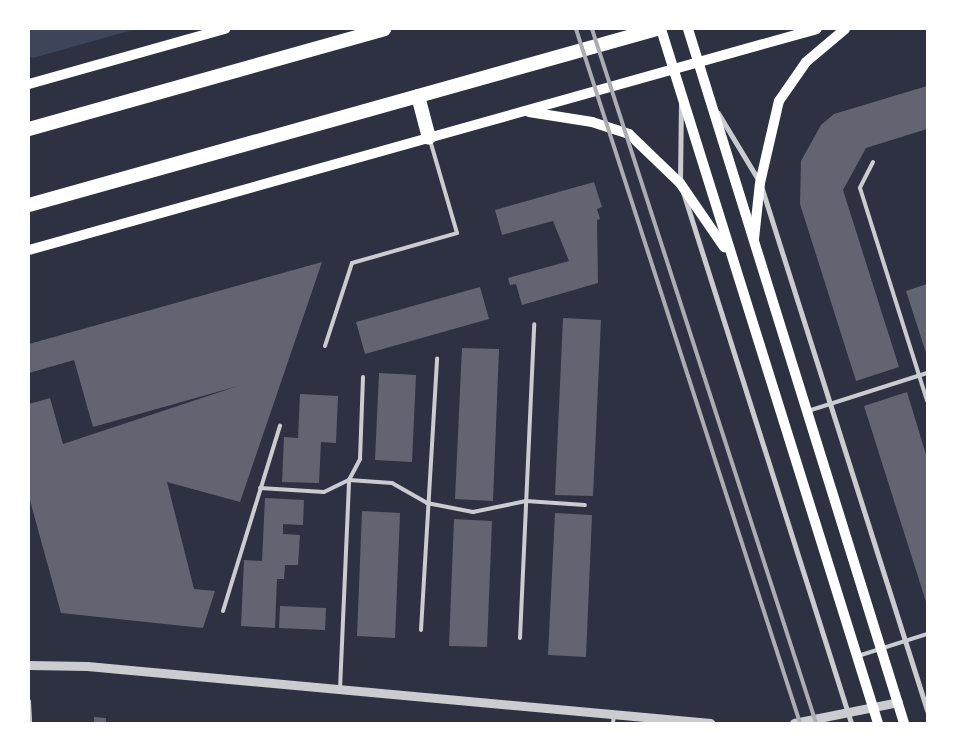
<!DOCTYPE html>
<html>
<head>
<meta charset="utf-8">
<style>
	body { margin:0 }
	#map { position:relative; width:956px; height:752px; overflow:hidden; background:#2d3142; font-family:"Zilla Slab",serif }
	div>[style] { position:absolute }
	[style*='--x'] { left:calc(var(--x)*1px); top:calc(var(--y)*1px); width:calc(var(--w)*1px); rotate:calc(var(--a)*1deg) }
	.green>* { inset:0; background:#3c4559 }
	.building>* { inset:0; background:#626471 }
	.service>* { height:4px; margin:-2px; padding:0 2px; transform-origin:2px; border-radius:2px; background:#caccd0 }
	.minor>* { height:5px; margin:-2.5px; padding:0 2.5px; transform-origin:2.5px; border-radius:2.5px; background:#caccd0 }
	.tertiary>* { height:9px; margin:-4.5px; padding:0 4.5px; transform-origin:4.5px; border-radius:4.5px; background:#caccd0 }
	.secondary>* { height:10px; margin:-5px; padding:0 5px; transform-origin:5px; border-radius:5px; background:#fff }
	.trunk>* { height:14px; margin:-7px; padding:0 7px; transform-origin:7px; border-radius:7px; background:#fff }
	.rail>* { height:4px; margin:-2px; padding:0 2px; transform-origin:2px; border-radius:2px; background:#abadb3 }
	span { translate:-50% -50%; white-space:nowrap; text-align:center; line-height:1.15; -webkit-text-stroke:4px #fff; paint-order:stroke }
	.frame { position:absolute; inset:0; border:30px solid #fff; pointer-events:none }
</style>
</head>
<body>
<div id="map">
	<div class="green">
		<div style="clip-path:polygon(29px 29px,136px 29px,33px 58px,29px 56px)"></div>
	</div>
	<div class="building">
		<div style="clip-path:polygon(927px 86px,927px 129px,866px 148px,843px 190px,899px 367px,856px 381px,800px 204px,801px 161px,821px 125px,834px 114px)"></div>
		<div style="clip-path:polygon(594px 182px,602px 207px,597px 209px,600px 219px,597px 220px,598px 283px,522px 305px,516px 284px,510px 285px,508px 278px,569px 261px,553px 221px,502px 235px,495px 210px)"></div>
		<div style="clip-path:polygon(322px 262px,240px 502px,167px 482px,194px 589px,215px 591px,203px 628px,61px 613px,29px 497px,29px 404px,50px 398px,63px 444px,238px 386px,93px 427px,74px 360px,29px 373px,29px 344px)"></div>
		<div style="clip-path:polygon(927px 284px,927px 356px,906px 291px)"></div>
		<div style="clip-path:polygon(480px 287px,489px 319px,365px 354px,356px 322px)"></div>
		<div style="clip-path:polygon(563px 318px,601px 320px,593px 496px,555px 495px)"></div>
		<div style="clip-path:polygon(462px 348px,499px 349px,493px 501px,455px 499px)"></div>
		<div style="clip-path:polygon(379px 373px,416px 375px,412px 462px,375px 460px)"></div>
		<div style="clip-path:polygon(907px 392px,927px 458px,927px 605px,864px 406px)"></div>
		<div style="clip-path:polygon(300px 394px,338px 396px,336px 443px,321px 442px,319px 483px,282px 482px,284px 437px,298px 438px)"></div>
		<div style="clip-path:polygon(265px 498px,304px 500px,303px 525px,283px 524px,283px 534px,300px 535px,298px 565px,285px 565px,284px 579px,277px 579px,275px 628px,241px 626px,244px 560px,262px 561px)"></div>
		<div style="clip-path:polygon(362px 511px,400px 513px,395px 638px,357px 636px)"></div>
		<div style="clip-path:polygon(555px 513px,592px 515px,586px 657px,548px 655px)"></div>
		<div style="clip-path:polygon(454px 519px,492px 521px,487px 647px,449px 646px)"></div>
		<div style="clip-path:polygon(280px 606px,326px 608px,325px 630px,279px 628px)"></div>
		<div style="clip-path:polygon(94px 717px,106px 718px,106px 723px,94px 723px)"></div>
	</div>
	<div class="service">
		<div style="--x:873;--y:162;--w:29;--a:117"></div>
		<div style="--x:860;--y:188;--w:223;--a:72.5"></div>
		<div style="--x:325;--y:346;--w:87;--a:-72"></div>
		<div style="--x:352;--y:263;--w:109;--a:-15.9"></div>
		<div style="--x:457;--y:233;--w:97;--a:-106.2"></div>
		<div style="--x:808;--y:411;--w:125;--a:-17.7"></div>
		<div style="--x:260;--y:488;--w:64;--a:3.6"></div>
		<div style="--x:324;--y:492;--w:28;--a:-26"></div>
		<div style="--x:349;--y:480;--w:43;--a:4"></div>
		<div style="--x:392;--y:483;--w:40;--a:29.7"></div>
		<div style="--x:427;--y:503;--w:47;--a:11.1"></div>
		<div style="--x:473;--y:512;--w:54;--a:-11.7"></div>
		<div style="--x:526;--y:501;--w:59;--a:3.9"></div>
		<div style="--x:223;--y:611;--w:194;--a:-72.9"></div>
		<div style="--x:421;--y:630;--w:272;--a:-86.6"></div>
		<div style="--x:520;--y:638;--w:314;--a:-87.4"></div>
		<div style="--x:858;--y:656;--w:72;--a:-17.7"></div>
		<div style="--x:340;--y:689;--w:209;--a:-87.5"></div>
		<div style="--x:349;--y:480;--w:24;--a:-62"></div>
		<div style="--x:360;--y:459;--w:82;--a:-87.9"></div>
		<div style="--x:29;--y:701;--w:22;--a:87"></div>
		<div style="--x:613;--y:723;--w:8;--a:-83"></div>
	</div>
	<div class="minor">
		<div style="--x:718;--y:113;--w:79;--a:58.9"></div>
		<div style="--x:680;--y:182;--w:77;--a:-89.3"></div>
		<div style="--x:762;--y:189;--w:547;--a:72.43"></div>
		<div style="--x:683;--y:192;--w:557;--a:72.44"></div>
	</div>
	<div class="tertiary">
		<div style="--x:29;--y:665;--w:58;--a:1"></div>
		<div style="--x:87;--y:666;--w:626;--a:5.23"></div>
		<div style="--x:794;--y:723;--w:106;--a:-11.4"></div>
	</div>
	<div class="secondary">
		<div style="--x:661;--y:29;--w:727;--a:72.64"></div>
		<div style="--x:688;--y:29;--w:727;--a:72.71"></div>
		<div style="--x:29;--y:84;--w:204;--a:-15.7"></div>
		<div style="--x:529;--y:112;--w:64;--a:9"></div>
		<div style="--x:592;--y:122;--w:39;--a:18"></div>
		<div style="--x:629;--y:134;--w:71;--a:43.9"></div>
		<div style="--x:680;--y:183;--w:78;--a:55.5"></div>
		<div style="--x:754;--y:239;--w:56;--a:-83.9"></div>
		<div style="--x:760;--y:183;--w:84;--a:-77"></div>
		<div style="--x:779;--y:101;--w:47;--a:-55.3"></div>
		<div style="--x:806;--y:62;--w:51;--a:-40.2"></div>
		<div style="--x:29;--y:250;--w:818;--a:-15.67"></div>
	</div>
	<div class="trunk">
		<div style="--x:418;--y:96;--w:43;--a:75.3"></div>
		<div style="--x:29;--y:129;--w:369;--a:-15.7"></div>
		<div style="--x:29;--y:205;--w:652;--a:-15.66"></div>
	</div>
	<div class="rail">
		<div style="--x:576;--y:29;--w:729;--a:72.11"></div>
		<div style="--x:592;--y:29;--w:729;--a:72.11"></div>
	</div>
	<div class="frame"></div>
</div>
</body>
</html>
